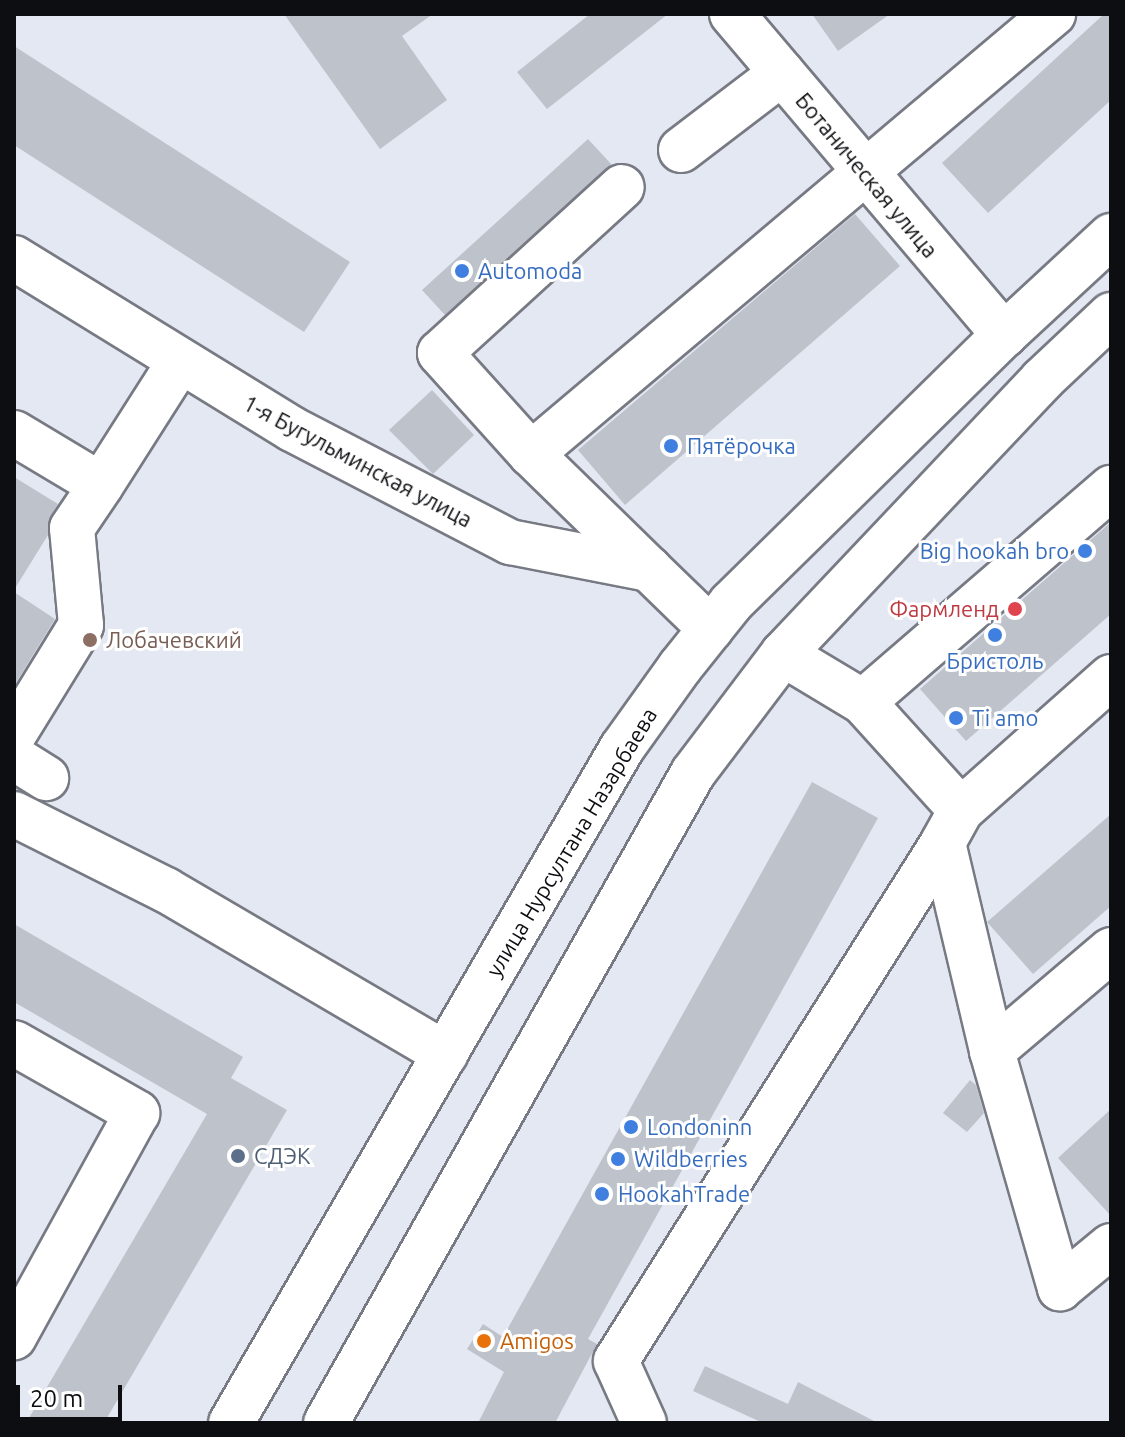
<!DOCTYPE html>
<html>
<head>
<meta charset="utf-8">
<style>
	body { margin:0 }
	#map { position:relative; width:1125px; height:1437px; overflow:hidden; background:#e4e8f2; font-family:Ubuntu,sans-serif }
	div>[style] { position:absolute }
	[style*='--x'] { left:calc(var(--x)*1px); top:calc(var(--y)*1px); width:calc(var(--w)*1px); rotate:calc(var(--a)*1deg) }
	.building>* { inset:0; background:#bec2cb }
	.roads { filter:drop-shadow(2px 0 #777a83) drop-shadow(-2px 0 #777a83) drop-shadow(0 2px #777a83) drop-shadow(0 -2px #777a83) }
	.minor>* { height:44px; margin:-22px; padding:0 22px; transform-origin:22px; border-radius:22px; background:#fff }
	.major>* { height:44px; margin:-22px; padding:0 22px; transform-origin:22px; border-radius:22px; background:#fff }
	.dots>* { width:22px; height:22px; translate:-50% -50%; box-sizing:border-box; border:4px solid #fff; border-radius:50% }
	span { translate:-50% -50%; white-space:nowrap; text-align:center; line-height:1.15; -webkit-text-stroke:6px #fff; paint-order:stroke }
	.street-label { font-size:22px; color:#0d0e11 }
	.shop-label { font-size:22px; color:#366cbe }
	.left { translate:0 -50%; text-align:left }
	.right { translate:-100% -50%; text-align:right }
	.health-label { font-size:22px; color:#be3a42 }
	.education-label { font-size:22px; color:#785e54 }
	.service-label { font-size:22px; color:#4e5e75 }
	.food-label { font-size:22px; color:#c56008 }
	.frame { position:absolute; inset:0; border:16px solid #0d0e11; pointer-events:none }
	.scale { position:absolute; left:16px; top:1385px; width:106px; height:36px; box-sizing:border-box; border:4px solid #0d0e11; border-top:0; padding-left:10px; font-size:24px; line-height:28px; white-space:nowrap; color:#0d0e11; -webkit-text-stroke:6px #fff; paint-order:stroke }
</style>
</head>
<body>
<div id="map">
	<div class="building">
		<div style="clip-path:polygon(284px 14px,433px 14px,402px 36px,447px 100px,380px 149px)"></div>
		<div style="clip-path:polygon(590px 14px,668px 14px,547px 109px,517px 72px)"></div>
		<div style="clip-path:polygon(812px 14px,890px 14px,838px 51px)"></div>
		<div style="clip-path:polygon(1104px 14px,1111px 14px,1111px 100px,988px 213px,942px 163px)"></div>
		<div style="clip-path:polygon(14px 46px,350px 262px,304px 332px,14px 145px)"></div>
		<div style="clip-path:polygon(588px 139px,612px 165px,445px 315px,422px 290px)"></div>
		<div style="clip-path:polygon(855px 214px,900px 266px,625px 505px,578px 450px)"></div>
		<div style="clip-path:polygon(432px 390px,474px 435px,433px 474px,389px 430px)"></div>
		<div style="clip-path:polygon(14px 477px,58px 504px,51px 515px,48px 535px,14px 590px)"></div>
		<div style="clip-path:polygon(1111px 522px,1111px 614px,966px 741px,920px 689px)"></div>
		<div style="clip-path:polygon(14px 592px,55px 619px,14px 686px)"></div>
		<div style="clip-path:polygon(812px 782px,878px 818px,588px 1339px,597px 1344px,555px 1423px,478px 1423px,504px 1372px,467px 1349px,483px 1324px,503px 1337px)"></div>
		<div style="clip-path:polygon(1111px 814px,1111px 906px,1033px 974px,987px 922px)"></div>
		<div style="clip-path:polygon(14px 924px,243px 1057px,231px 1078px,287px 1110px,104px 1423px,26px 1423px,207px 1114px,14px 1002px)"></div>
		<div style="clip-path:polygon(970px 1080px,976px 1085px,984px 1113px,967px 1132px,943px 1113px)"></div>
		<div style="clip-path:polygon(1111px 1109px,1111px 1216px,1058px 1158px)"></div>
		<div style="clip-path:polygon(705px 1366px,788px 1404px,798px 1382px,878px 1423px,763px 1423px,693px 1391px)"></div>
	</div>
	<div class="roads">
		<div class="minor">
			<div style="--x:732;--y:14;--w:421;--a:49.7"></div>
			<div style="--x:681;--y:150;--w:127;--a:-37.3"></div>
			<div style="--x:14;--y:258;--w:326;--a:31.6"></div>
			<div style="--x:292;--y:429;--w:246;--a:27.4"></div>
			<div style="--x:510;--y:542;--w:142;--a:11"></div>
			<div style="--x:649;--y:569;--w:86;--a:44.1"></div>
			<div style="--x:14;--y:433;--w:101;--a:30.9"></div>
			<div style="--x:101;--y:485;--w:147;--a:-57.5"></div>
			<div style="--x:531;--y:454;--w:136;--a:-132"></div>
			<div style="--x:440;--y:353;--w:246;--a:-42.4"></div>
			<div style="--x:649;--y:569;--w:165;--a:-135.7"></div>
			<div style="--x:531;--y:454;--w:683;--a:-40.13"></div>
			<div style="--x:783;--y:654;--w:93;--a:31"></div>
			<div style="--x:863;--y:702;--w:146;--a:47.8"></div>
			<div style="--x:1111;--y:677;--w:200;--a:138.4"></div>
			<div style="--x:961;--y:810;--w:38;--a:119"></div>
			<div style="--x:943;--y:843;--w:214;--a:76.7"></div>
			<div style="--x:992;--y:1051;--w:247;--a:74"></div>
			<div style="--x:1060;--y:1288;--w:66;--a:-39.5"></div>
			<div style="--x:863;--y:702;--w:328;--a:-40.8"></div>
			<div style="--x:14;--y:734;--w:128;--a:-58.4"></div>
			<div style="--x:81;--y:625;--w:97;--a:-95.3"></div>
			<div style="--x:72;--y:528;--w:52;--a:-56"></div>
			<div style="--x:14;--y:758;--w:38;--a:32"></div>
			<div style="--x:14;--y:814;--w:170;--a:26.6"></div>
			<div style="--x:166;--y:890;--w:324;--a:30.4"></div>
			<div style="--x:14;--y:1043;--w:142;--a:29.6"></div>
			<div style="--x:137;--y:1113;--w:256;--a:118.8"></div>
			<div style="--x:992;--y:1051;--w:156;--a:-40.3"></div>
			<div style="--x:644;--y:1423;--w:68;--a:-114.3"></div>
			<div style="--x:616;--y:1361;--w:613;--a:-57.74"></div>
		</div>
		<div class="major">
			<div style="--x:231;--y:1423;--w:780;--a:-59.92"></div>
			<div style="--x:622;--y:748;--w:100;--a:-54.4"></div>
			<div style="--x:680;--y:667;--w:82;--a:-51.4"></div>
			<div style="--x:731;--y:603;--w:383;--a:-44.5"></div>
			<div style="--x:1004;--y:335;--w:146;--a:-42.8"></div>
			<div style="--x:326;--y:1423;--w:746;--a:-60.55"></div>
			<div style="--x:693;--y:773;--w:149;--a:-52.9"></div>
			<div style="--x:783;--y:654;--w:377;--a:-46.6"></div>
			<div style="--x:1042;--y:380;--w:95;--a:-43.3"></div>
		</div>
	</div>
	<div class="dots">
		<div style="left:462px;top:271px;background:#3f7fe0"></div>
		<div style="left:671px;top:446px;background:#3f7fe0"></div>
		<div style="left:1085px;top:551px;background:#3f7fe0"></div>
		<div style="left:1015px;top:609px;background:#e0444e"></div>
		<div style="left:995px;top:635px;background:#3f7fe0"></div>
		<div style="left:90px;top:640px;background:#8d6e63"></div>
		<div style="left:956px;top:718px;background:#3f7fe0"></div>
		<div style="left:631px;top:1127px;background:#3f7fe0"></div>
		<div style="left:238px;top:1156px;background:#5c6f8a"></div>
		<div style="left:618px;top:1159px;background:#3f7fe0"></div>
		<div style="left:602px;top:1194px;background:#3f7fe0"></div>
		<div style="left:484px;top:1341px;background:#e8710a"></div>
	</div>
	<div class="street-label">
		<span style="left:867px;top:175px;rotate:50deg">Ботаническая улица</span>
		<span style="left:358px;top:461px;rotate:28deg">1-я Бугульминская улица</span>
		<span style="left:571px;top:842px;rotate:-59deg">улица Нурсултана Назарбаева</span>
	</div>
	<div class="shop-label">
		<span class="left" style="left:478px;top:271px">Automoda</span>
		<span class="left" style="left:687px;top:446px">Пятёрочка</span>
		<span class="right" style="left:1069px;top:551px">Big hookah bro</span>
		<span style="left:995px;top:661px">Бристоль</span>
		<span class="left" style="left:972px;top:718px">Ti amo</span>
		<span class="left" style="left:647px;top:1127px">Londoninn</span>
		<span class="left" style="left:634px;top:1159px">Wildberries</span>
		<span class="left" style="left:618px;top:1194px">HookahTrade</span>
	</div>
	<div class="health-label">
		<span class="right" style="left:999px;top:609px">Фармленд</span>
	</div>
	<div class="education-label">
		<span class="left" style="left:106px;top:640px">Лобачевский</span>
	</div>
	<div class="service-label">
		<span class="left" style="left:254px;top:1156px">СДЭК</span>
	</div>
	<div class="food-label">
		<span class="left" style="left:500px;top:1341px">Amigos</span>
	</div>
	<div class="frame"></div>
	<div class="scale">20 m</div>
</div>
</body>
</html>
